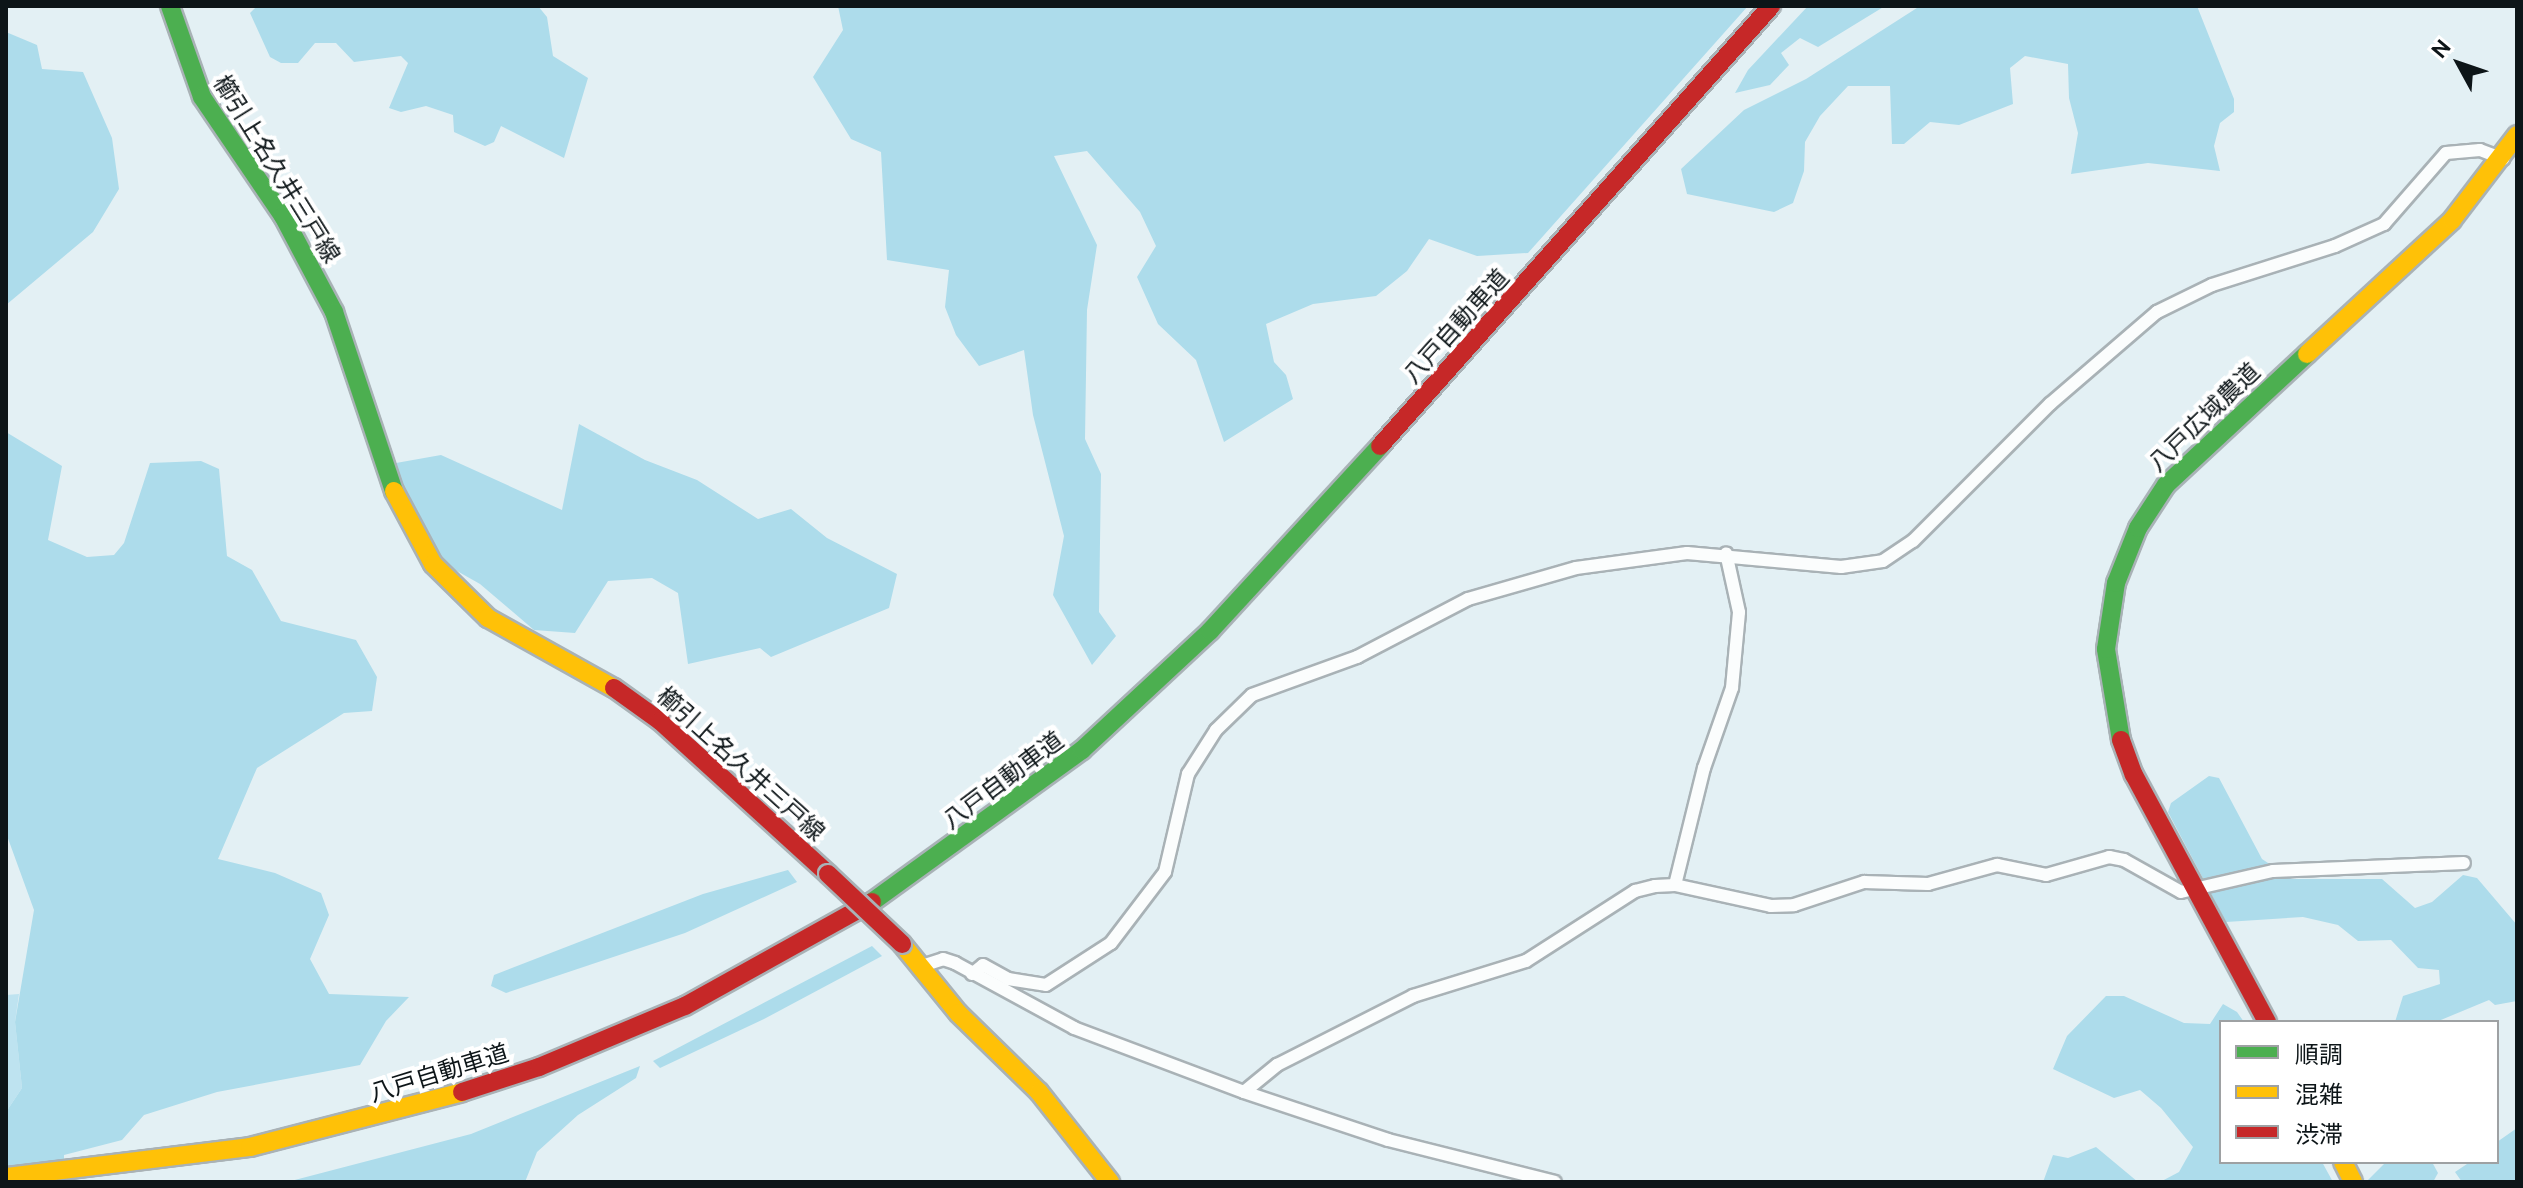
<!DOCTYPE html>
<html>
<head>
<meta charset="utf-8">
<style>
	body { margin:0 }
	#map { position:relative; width:2523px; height:1188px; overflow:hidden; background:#e3f0f4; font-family:Ubuntu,"Noto Sans JP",sans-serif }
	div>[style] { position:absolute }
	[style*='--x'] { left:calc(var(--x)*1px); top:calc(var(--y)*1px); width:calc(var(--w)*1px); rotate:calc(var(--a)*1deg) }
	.green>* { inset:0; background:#bee3f0 }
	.forest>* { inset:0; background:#addceb }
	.roads { filter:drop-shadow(2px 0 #a9b2b6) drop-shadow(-2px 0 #a9b2b6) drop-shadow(0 2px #a9b2b6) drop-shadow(0 -2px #a9b2b6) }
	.street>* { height:12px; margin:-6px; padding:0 6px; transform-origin:6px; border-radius:6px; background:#fbfdfd }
	.fast>* { height:18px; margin:-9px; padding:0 9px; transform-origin:9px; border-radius:9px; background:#4caf50 }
	.slow>* { height:18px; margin:-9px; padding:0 9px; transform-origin:9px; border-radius:9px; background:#ffc107 }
	.jam>* { height:18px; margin:-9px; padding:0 9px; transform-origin:9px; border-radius:9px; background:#c62828 }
	.bridges { filter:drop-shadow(2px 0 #a9b2b6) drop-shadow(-2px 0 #a9b2b6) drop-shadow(0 2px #a9b2b6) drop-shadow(0 -2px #a9b2b6) }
	.jam-bridge>* { height:18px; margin:-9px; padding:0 9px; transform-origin:9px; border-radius:9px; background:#c62828 }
	span { translate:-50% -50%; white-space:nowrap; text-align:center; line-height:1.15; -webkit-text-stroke:8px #fff; paint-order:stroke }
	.street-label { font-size:24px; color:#0d1518 }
	.frame { position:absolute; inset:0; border:8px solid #0d1518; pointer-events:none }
	.legend { position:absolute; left:2219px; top:1020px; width:280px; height:144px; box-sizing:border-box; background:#fff; border:2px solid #9ea1a3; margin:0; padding:10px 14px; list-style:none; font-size:24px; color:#0d1518 }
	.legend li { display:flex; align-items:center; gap:16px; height:40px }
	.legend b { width:40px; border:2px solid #9ea1a3 }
	.north { position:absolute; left:2419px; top:24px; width:80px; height:80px; -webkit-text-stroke:6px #fff; paint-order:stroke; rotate:310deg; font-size:22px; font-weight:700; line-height:32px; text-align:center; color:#0d1518 }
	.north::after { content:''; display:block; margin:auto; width:28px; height:36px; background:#0d1518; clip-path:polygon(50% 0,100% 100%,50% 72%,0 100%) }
</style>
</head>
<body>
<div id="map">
	<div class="green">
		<div style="clip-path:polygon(19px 994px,15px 1022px,22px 1088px,6px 1112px,6px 995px)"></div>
	</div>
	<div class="forest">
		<div style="clip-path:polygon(257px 6px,538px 6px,547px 17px,553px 56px,588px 78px,564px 158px,501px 126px,494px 142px,485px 146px,454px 132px,453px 115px,426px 106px,401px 112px,389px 108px,408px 63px,401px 56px,354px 62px,336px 43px,315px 43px,298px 63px,281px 63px,270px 57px,250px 13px)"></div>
		<div style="clip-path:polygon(838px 6px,1748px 6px,1528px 253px,1477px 256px,1429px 239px,1407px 271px,1376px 296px,1313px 304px,1266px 324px,1274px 362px,1286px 375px,1293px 399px,1224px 442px,1196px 360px,1158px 324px,1137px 277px,1156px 246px,1140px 212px,1087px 151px,1054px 156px,1097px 245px,1087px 310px,1085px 439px,1101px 474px,1099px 612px,1116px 636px,1092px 665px,1053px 595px,1064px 536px,1033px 415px,1024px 350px,979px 366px,956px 335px,945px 307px,949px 270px,887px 260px,881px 152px,851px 139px,813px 77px,843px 30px)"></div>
		<div style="clip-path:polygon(1808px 6px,1885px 6px,1818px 47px,1800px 38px,1781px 53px,1789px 65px,1770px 85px,1735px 93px,1748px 70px)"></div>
		<div style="clip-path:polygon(1920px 6px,2197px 6px,2234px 99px,2234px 112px,2220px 123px,2214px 146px,2220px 171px,2148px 163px,2071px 174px,2078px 133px,2069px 98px,2068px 64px,2025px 56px,2010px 68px,2013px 104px,1959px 125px,1930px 122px,1904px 144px,1892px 144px,1890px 86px,1848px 86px,1820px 116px,1805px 142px,1804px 171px,1793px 203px,1774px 212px,1687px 194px,1681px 169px,1744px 110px,1806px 79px)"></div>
		<div style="clip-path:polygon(6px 32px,37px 45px,42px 69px,83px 72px,112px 138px,119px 189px,93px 232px,6px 305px)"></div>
		<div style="clip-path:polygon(579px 424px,645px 460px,697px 480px,758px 519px,791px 509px,827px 538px,897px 574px,889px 608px,771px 657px,760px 648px,688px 664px,678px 593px,652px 578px,608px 581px,575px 633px,534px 630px,480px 584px,434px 558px,395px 515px,377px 473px,396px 463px,441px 455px,562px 510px)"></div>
		<div style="clip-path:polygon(6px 432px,62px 466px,48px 540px,87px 557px,114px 555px,124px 543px,150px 463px,201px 461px,219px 469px,227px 556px,252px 570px,281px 621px,356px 640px,377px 677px,372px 711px,344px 713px,257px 768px,218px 859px,275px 873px,321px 893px,329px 915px,310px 959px,329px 994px,409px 997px,386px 1021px,360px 1065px,217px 1092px,144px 1115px,122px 1140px,64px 1155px,64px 1182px,6px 1182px,6px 1112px,22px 1088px,15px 1022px,34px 910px,6px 833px)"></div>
		<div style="clip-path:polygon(2209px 776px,2219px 778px,2262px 859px,2292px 879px,2382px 879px,2415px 908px,2432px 902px,2463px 875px,2477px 878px,2517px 925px,2517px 1001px,2495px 1005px,2489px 1000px,2436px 1022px,2395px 1022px,2403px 996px,2440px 984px,2439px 970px,2418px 968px,2391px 940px,2358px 941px,2338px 925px,2303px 917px,2226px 922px,2168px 812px,2171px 803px)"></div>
		<div style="clip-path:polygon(788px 870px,797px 882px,685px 933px,506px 993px,491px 986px,494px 975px,703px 894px)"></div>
		<div style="clip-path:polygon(872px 946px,882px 956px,764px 1019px,660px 1068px,653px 1061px)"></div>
		<div style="clip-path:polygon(2106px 996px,2124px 996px,2184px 1023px,2210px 1024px,2223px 1004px,2237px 1012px,2244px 1022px,2221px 1022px,2221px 1162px,2322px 1162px,2333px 1182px,2160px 1182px,2179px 1172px,2193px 1147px,2161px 1108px,2140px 1090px,2114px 1098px,2053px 1069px,2067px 1036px)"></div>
		<div style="clip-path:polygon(640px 1066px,636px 1078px,578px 1115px,537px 1152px,525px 1182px,287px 1182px,471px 1134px)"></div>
		<div style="clip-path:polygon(2517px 1128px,2517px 1182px,2462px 1182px,2455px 1172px,2470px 1162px,2497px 1162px,2497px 1142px)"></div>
		<div style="clip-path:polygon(2096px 1147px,2138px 1182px,2043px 1182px,2053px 1155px,2068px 1158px)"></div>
		<div style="clip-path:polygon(2386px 1162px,2432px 1162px,2438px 1173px,2433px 1182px,2366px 1182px)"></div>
	</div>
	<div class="roads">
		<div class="street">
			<div style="--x:1675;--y:885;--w:121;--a:-76.1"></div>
			<div style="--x:1704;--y:768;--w:85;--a:-70.7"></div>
			<div style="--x:1732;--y:688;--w:76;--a:-84.7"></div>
			<div style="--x:1739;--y:612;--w:60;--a:-102.4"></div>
			<div style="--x:922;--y:966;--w:22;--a:-18"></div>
			<div style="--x:943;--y:959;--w:13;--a:18"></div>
			<div style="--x:955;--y:963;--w:136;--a:28.6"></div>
			<div style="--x:1074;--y:1028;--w:182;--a:20.6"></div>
			<div style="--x:1244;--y:1092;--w:152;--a:18.4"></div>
			<div style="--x:1388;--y:1140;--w:172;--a:14.1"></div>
			<div style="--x:972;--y:974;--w:14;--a:-39"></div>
			<div style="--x:983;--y:965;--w:29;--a:29"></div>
			<div style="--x:1008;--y:979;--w:38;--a:9"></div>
			<div style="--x:1046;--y:985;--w:77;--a:-32.9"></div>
			<div style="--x:1111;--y:943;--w:89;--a:-52.7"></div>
			<div style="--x:1165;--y:872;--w:101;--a:-76.8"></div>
			<div style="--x:1188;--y:774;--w:52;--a:-57.5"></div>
			<div style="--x:1216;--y:730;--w:50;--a:-44.2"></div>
			<div style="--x:1252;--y:695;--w:112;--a:-19.9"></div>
			<div style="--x:1357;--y:657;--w:125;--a:-27.6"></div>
			<div style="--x:1468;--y:599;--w:112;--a:-16"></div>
			<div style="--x:1576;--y:568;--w:112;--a:-7.7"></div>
			<div style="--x:1687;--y:553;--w:155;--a:5.2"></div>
			<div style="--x:1841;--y:567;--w:42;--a:-8.1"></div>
			<div style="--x:1883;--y:561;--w:36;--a:-34"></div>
			<div style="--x:1913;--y:541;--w:194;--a:-45"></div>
			<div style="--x:2050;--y:404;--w:141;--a:-40.7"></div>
			<div style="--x:2157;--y:312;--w:61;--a:-26.1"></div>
			<div style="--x:2212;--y:285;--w:129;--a:-17.6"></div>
			<div style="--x:2335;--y:246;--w:54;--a:-24.2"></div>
			<div style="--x:2384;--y:224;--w:94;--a:-48.9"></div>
			<div style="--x:2446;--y:153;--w:34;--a:-5"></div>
			<div style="--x:2480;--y:150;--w:25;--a:21"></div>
			<div style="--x:1244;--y:1092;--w:43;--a:-39.3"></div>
			<div style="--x:1277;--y:1065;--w:153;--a:-26.9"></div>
			<div style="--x:1413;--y:996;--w:118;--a:-17.2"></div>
			<div style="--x:1526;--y:961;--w:130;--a:-32.7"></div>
			<div style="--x:1635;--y:891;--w:21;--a:-14"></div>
			<div style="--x:1655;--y:886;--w:20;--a:-3"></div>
			<div style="--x:1675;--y:885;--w:98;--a:12.3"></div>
			<div style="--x:1771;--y:906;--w:23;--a:-2"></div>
			<div style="--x:1794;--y:905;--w:74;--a:-18.2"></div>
			<div style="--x:1864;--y:882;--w:64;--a:1.8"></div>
			<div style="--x:1928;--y:884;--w:72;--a:-15.4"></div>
			<div style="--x:1997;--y:865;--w:50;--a:11.5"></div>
			<div style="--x:2046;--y:875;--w:66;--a:-15.9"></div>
			<div style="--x:2109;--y:857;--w:15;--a:11"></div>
			<div style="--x:2124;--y:860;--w:65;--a:29.3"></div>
			<div style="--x:2181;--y:892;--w:94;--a:-12.9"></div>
			<div style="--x:2273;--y:871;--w:191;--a:-2.4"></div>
		</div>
		<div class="fast">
			<div style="--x:170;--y:6;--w:96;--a:70.6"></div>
			<div style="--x:202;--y:97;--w:144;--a:55.8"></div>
			<div style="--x:283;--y:216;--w:109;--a:62"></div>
			<div style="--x:334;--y:312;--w:189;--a:71.5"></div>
			<div style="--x:2121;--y:740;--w:92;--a:-99.4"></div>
			<div style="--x:2106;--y:649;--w:67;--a:-81.4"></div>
			<div style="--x:2116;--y:583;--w:59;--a:-68.2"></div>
			<div style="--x:2138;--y:528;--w:51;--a:-56.9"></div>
			<div style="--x:2166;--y:485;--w:192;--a:-42.9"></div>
			<div style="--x:872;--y:902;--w:259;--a:-35.9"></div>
			<div style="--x:1082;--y:750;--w:175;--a:-42.9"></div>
			<div style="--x:1210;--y:631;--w:251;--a:-47.4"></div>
		</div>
		<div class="slow">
			<div style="--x:2307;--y:354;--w:197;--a:-42.7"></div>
			<div style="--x:2452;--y:220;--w:107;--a:-52.6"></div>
			<div style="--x:394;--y:491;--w:83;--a:61.9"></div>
			<div style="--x:433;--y:564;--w:77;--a:44.5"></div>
			<div style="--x:488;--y:618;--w:144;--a:29.1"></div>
			<div style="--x:902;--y:944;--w:89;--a:50.9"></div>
			<div style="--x:958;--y:1013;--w:113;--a:44.3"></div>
			<div style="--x:1039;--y:1092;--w:115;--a:51.7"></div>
			<div style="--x:2343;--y:1162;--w:22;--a:63"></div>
			<div style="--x:6;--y:1177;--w:246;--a:-7"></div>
			<div style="--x:250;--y:1147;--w:219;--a:-14.5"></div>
		</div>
		<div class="jam">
			<div style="--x:1380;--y:446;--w:589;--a:-48.37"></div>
			<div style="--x:614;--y:688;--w:57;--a:35.7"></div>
			<div style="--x:660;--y:721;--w:227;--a:42.3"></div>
			<div style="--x:2121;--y:740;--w:37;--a:70"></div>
			<div style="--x:2134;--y:775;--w:281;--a:61.7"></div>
			<div style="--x:462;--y:1092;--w:81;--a:-18"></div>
			<div style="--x:539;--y:1067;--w:158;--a:-22.7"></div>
			<div style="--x:685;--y:1006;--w:214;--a:-29.1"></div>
		</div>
	</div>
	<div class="bridges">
		<div class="jam-bridge">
			<div style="--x:828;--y:874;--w:102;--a:43.4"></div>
		</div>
	</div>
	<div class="street-label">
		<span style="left:277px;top:169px;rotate:58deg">櫛引上名久井三戸線</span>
		<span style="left:1456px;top:326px;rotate:-48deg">八戸自動車道</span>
		<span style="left:2204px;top:417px;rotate:-44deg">八戸広域農道</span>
		<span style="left:741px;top:764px;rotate:42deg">櫛引上名久井三戸線</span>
		<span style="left:1003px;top:780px;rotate:-37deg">八戸自動車道</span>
		<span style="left:439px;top:1073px;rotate:-17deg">八戸自動車道</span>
	</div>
	<div class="frame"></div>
	<ul class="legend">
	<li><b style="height:10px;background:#4caf50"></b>順調</li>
	<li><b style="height:10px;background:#ffc107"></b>混雑</li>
	<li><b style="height:10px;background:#c62828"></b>渋滞</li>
	</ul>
	<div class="north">N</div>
</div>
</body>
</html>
